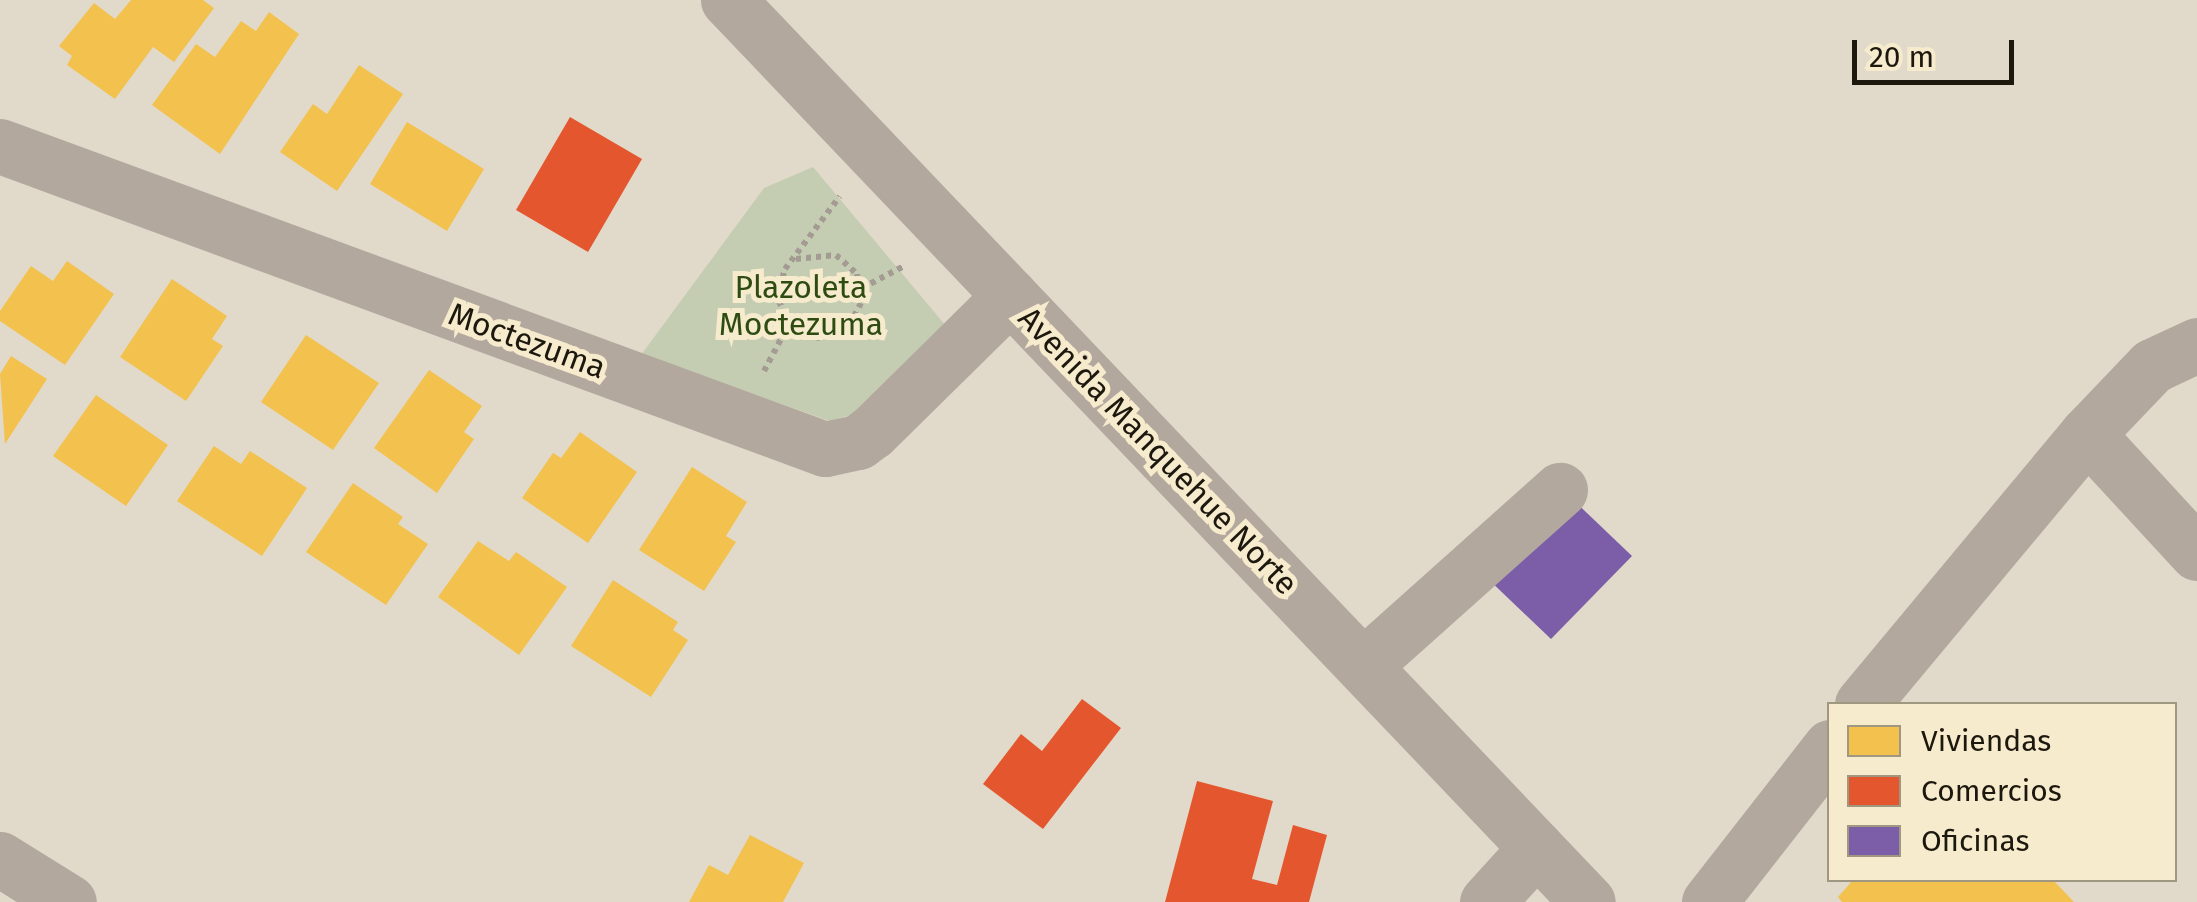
<!DOCTYPE html>
<html>
<head>
<meta charset="utf-8">
<style>
	body { margin:0 }
	#map { position:relative; width:2197px; height:902px; overflow:hidden; background:#e1daca; font-family:"Fira Sans",sans-serif }
	div>[style] { position:absolute }
	[style*='--x'] { left:calc(var(--x)*1px); top:calc(var(--y)*1px); width:calc(var(--w)*1px); rotate:calc(var(--a)*1deg) }
	.green>* { inset:0; background:#c4cdb1 }
	.homes>* { inset:0; background:#f2c14e }
	.shops>* { inset:0; background:#e4572e }
	.offices>* { inset:0; background:#7b5ea7 }
	.path>* { height:6px; margin-top:-3px; transform-origin:0; background:repeating-linear-gradient(90deg,#a49b93 0 5px,transparent 0 10px) }
	.minor>* { height:55px; margin:-27.5px; padding:0 27.5px; transform-origin:27.5px; border-radius:27.5px; background:#b3a89e }
	span { translate:-50% -50%; white-space:nowrap; text-align:center; line-height:1.15; -webkit-text-stroke:10px #f7ebce; paint-order:stroke }
	.park-label { font-size:32px; color:#2e4c12 }
	.street-label { font-size:32px; color:#1d180e }
	.legend { position:absolute; left:1827px; top:702px; width:350px; height:180px; box-sizing:border-box; background:#f7ebce; border:2px solid #a09781; margin:0; padding:12px 18px; list-style:none; font-size:30px; color:#1d180e }
	.legend li { display:flex; align-items:center; gap:20px; height:50px }
	.legend b { width:50px; border:2px solid #a09781 }
	.scale { position:absolute; left:1852px; top:40px; width:162px; height:45px; box-sizing:border-box; border:5px solid #1d180e; border-top:0; padding-left:12px; font-size:30px; line-height:35px; white-space:nowrap; color:#1d180e; -webkit-text-stroke:8px #f7ebce; paint-order:stroke }
</style>
</head>
<body>
<div id="map">
	<div class="green">
		<div style="clip-path:polygon(813px 167px,946px 326px,861px 412px,830px 421px,641px 355px,764px 188px)"></div>
	</div>
	<div class="homes">
		<div style="clip-path:polygon(131px 0,203px 0,214px 8px,174px 62px,153px 47px,115px 99px,67px 65px,72px 56px,59px 46px,94px 3px,115px 19px)"></div>
		<div style="clip-path:polygon(269px 12px,299px 34px,220px 154px,152px 105px,196px 44px,215px 57px,241px 21px,256px 31px)"></div>
		<div style="clip-path:polygon(359px 65px,403px 94px,337px 191px,280px 152px,313px 104px,327px 114px)"></div>
		<div style="clip-path:polygon(407px 122px,484px 169px,447px 231px,370px 184px)"></div>
		<div style="clip-path:polygon(67px 261px,114px 294px,65px 365px,0 321px,0 311px,31px 266px,53px 281px)"></div>
		<div style="clip-path:polygon(172px 279px,227px 316px,212px 339px,223px 346px,186px 401px,120px 357px)"></div>
		<div style="clip-path:polygon(306px 335px,379px 383px,333px 450px,261px 402px)"></div>
		<div style="clip-path:polygon(11px 356px,47px 379px,5px 444px,0 374px)"></div>
		<div style="clip-path:polygon(429px 370px,482px 406px,464px 432px,474px 439px,437px 493px,374px 448px)"></div>
		<div style="clip-path:polygon(96px 395px,168px 445px,126px 506px,53px 456px)"></div>
		<div style="clip-path:polygon(580px 432px,637px 472px,588px 543px,522px 498px,553px 453px,561px 458px)"></div>
		<div style="clip-path:polygon(214px 446px,241px 464px,250px 451px,307px 488px,262px 556px,177px 501px)"></div>
		<div style="clip-path:polygon(692px 467px,747px 502px,726px 536px,736px 542px,704px 591px,639px 550px)"></div>
		<div style="clip-path:polygon(353px 483px,403px 517px,398px 524px,428px 544px,386px 605px,306px 552px)"></div>
		<div style="clip-path:polygon(478px 541px,509px 561px,516px 552px,567px 587px,519px 655px,438px 597px)"></div>
		<div style="clip-path:polygon(613px 580px,678px 622px,673px 630px,688px 640px,651px 697px,571px 646px)"></div>
		<div style="clip-path:polygon(750px 835px,804px 863px,783px 902px,689px 902px,709px 865px,728px 875px)"></div>
		<div style="clip-path:polygon(1853px 880px,2053px 880px,2074px 902px,1842px 902px,1838px 897px)"></div>
	</div>
	<div class="shops">
		<div style="clip-path:polygon(570px 117px,642px 159px,588px 252px,516px 210px)"></div>
		<div style="clip-path:polygon(1082px 699px,1121px 728px,1043px 829px,983px 784px,1021px 734px,1042px 751px)"></div>
		<div style="clip-path:polygon(1197px 781px,1273px 801px,1252px 879px,1277px 885px,1293px 825px,1327px 835px,1309px 902px,1165px 902px)"></div>
	</div>
	<div class="offices">
		<div style="clip-path:polygon(1566px 493px,1632px 556px,1551px 639px,1485px 576px)"></div>
	</div>
	<div class="path">
		<div style="--x:796;--y:259;--w:40;--a:-5.7"></div>
		<div style="--x:836;--y:255;--w:28;--a:42"></div>
		<div style="--x:857;--y:274;--w:29;--a:82"></div>
		<div style="--x:861;--y:303;--w:27;--a:118"></div>
		<div style="--x:848;--y:327;--w:30;--a:159"></div>
		<div style="--x:820;--y:338;--w:15;--a:-169"></div>
		<div style="--x:805;--y:335;--w:19;--a:-145"></div>
		<div style="--x:789;--y:324;--w:30;--a:-114"></div>
		<div style="--x:777;--y:297;--w:29;--a:-74"></div>
		<div style="--x:785;--y:269;--w:91;--a:-53"></div>
		<div style="--x:862;--y:288;--w:47;--a:-27.6"></div>
		<div style="--x:764;--y:371;--w:53;--a:-62"></div>
	</div>
	<div class="minor">
		<div style="--x:728;--y:0;--w:1246;--a:46.37"></div>
		<div style="--x:0;--y:146;--w:879;--a:20.17"></div>
		<div style="--x:825;--y:449;--w:34;--a:-12"></div>
		<div style="--x:858;--y:442;--w:17;--a:-36"></div>
		<div style="--x:872;--y:432;--w:194;--a:-44.6"></div>
		<div style="--x:2087;--y:434;--w:162;--a:47.3"></div>
		<div style="--x:1364;--y:665;--w:263;--a:-41.8"></div>
		<div style="--x:1862;--y:704;--w:351;--a:-50.2"></div>
		<div style="--x:2087;--y:434;--w:94;--a:-46.3"></div>
		<div style="--x:2152;--y:366;--w:50;--a:-25"></div>
		<div style="--x:0;--y:859;--w:81;--a:31.9"></div>
		<div style="--x:1487;--y:902;--w:73;--a:-47.8"></div>
		<div style="--x:1709;--y:902;--w:197;--a:-52"></div>
	</div>
	<div class="park-label">
		<span style="left:801px;top:306px">Plazoleta<br>Moctezuma</span>
	</div>
	<div class="street-label">
		<span style="left:527px;top:341px;rotate:20deg">Moctezuma</span>
		<span style="left:1158px;top:451px;rotate:46deg">Avenida Manquehue Norte</span>
	</div>
	<ul class="legend">
	<li><b style="height:28px;background:#f2c14e"></b>Viviendas</li>
	<li><b style="height:28px;background:#e4572e"></b>Comercios</li>
	<li><b style="height:28px;background:#7b5ea7"></b>Oficinas</li>
	</ul>
	<div class="scale">20 m</div>
</div>
</body>
</html>
